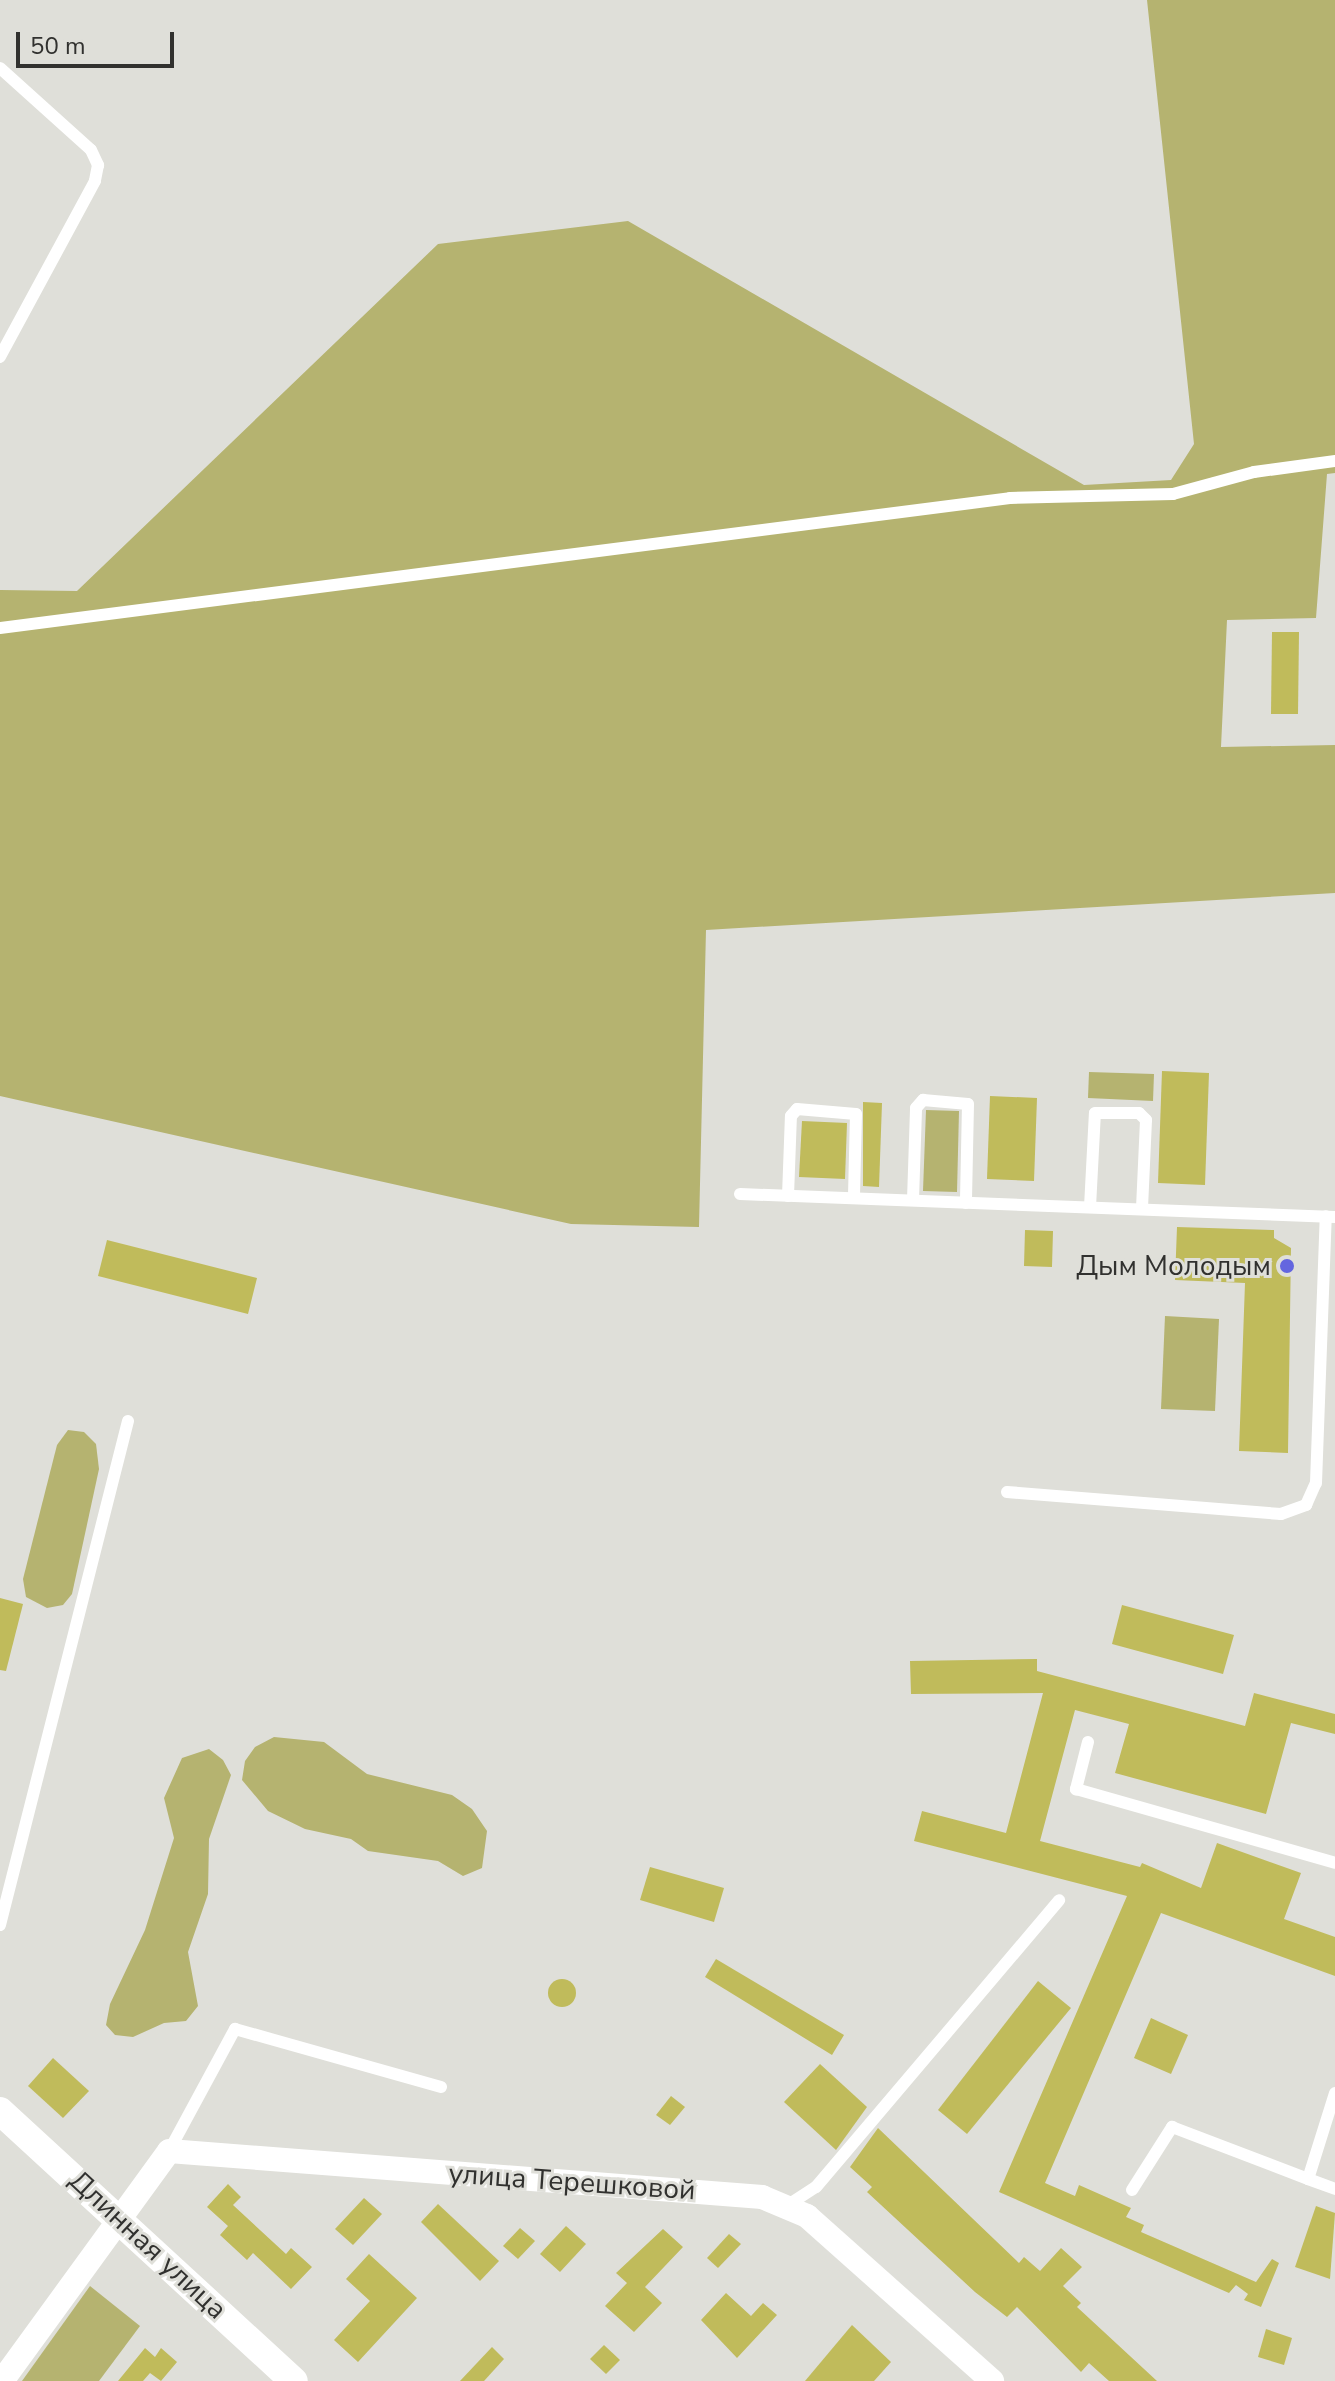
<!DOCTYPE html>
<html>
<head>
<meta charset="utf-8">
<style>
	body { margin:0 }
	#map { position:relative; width:1335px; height:2381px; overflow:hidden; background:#dfdfd9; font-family:"Nunito Sans",sans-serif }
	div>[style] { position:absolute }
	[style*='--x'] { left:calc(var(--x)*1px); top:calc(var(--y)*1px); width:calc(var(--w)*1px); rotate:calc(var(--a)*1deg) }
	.green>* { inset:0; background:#b5b370 }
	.building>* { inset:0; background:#c0bb5b }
	.round { border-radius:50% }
	.service>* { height:12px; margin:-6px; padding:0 6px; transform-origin:6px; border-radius:6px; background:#fff }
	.minor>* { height:24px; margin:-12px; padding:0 12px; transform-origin:12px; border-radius:12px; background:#fff }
	.tertiary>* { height:28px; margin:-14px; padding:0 14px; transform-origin:14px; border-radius:14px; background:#fff }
	.dots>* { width:22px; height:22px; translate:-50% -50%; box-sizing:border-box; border:4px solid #dfdfd9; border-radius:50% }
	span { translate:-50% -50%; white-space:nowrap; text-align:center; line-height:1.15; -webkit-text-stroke:6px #dfdfd9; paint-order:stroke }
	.poi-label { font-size:28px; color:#31312f }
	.right { translate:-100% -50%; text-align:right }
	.street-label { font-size:28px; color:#31312f }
	.scale { position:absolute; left:16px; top:32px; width:158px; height:36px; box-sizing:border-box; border:4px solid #31312f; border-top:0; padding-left:10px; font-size:24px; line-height:28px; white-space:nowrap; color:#31312f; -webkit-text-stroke:6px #dfdfd9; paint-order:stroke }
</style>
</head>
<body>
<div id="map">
	<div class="green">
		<div style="clip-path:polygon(1147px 0,1335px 0,1335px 473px,1327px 474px,1316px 618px,1227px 620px,1221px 747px,1335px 745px,1335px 893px,706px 930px,699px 1227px,571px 1224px,0 1096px,0 590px,77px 591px,438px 244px,628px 221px,1084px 485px,1171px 480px,1194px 444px)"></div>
		<div style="clip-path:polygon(1089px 1072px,1154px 1074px,1153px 1101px,1088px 1098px)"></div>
		<div style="clip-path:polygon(926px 1110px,959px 1111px,957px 1192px,923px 1191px)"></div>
		<div style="clip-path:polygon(1165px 1316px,1219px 1319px,1215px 1411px,1161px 1409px)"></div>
		<div style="clip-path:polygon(68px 1430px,84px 1432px,96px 1444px,99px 1469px,72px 1594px,63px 1605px,47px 1608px,26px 1597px,23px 1579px,57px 1445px)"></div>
		<div style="clip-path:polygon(274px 1737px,324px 1742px,367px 1774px,452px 1795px,472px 1809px,487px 1831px,482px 1868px,463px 1876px,438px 1861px,368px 1851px,351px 1839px,305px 1829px,268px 1811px,242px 1780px,245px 1761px,255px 1747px)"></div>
		<div style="clip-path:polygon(209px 1749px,223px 1760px,231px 1775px,209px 1839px,208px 1894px,188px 1952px,198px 2006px,186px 2021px,164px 2023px,133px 2037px,115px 2035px,106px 2025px,110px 2004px,145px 1930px,174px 1838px,164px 1798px,182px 1758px)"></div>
		<div style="clip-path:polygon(90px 2286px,140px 2326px,99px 2381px,22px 2381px)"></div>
	</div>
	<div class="building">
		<div style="clip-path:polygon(1272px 632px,1299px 632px,1298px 714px,1271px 714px)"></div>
		<div style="clip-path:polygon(1162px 1071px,1209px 1073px,1205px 1185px,1158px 1183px)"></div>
		<div style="clip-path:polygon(990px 1096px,1037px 1098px,1034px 1181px,987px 1179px)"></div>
		<div style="clip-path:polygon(863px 1102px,882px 1103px,879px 1187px,863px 1186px)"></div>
		<div style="clip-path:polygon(802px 1121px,847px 1123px,845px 1179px,799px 1177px)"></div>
		<div style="clip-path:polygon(1177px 1227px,1274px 1230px,1274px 1238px,1291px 1248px,1288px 1453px,1239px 1451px,1245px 1283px,1175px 1280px)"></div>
		<div style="clip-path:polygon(1025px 1230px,1053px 1231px,1052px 1267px,1024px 1266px)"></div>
		<div style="clip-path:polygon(107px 1240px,257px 1278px,248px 1314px,98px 1276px)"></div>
		<div style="clip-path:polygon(0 1598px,23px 1604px,6px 1671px,0 1670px)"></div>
		<div style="clip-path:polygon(1122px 1605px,1234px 1635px,1223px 1674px,1112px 1644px)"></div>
		<div style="clip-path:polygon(1037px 1659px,1037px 1671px,1245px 1726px,1254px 1693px,1335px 1714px,1335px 1734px,1291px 1723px,1266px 1814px,1115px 1773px,1129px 1724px,1075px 1710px,1040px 1841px,1140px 1867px,1142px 1863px,1201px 1888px,1217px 1843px,1301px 1873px,1284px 1919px,1335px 1937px,1335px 1976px,1161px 1913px,1045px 2183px,1075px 2196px,1079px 2185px,1131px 2208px,1126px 2217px,1144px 2225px,1141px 2232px,1256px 2282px,1272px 2259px,1279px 2263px,1261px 2307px,1244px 2300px,1248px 2294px,1236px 2285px,1229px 2293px,999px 2192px,1127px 1896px,914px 1841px,922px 1811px,1006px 1833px,1043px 1693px,911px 1694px,910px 1661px)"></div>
		<div style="clip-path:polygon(650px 1867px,724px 1888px,714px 1922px,640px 1900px)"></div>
		<div style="clip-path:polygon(716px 1959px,844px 2035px,832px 2055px,705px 1977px)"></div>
		<div class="round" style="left:548px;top:1979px;width:28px;height:28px"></div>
		<div style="clip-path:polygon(1038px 1981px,1071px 2008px,967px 2134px,938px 2110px)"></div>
		<div style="clip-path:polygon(1151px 2018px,1188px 2035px,1171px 2074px,1134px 2058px)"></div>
		<div style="clip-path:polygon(53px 2058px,89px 2091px,63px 2118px,28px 2086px)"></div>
		<div style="clip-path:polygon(820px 2064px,867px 2107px,836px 2150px,784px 2102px)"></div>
		<div style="clip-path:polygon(671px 2096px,685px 2107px,670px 2125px,656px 2115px)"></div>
		<div style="clip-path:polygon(878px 2128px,1019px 2263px,1024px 2257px,1040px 2271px,1061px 2248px,1082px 2267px,1063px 2286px,1081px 2303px,1077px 2307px,1157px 2381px,1109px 2381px,1089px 2363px,1081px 2372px,1017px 2307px,1007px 2317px,975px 2292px,867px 2192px,872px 2187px,850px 2167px)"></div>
		<div style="clip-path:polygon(228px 2184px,241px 2197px,233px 2205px,286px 2254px,291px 2248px,312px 2267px,291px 2289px,253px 2253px,247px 2260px,220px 2235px,228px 2226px,207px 2207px)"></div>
		<div style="clip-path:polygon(364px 2198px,382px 2214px,353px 2245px,335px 2229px)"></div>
		<div style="clip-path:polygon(438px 2204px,499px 2261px,480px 2281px,421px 2222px)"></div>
		<div style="clip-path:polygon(1316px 2206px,1335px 2213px,1330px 2279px,1295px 2267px)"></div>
		<div style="clip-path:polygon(566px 2226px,586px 2244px,560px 2272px,540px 2254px)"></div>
		<div style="clip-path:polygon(520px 2228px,535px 2241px,518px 2259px,503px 2246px)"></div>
		<div style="clip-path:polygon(663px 2229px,683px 2247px,645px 2287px,662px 2303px,634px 2332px,605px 2306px,627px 2283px,616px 2273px)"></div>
		<div style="clip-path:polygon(729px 2234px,741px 2244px,718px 2268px,707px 2258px)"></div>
		<div style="clip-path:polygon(369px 2254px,417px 2298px,358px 2362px,334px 2340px,370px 2301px,346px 2279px)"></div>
		<div style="clip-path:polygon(726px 2293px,751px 2316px,763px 2303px,777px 2315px,737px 2358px,701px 2320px)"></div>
		<div style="clip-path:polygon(852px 2325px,891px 2362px,874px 2381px,805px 2381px)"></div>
		<div style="clip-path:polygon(1266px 2329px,1292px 2338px,1284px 2365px,1258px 2357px)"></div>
		<div style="clip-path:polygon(604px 2345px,620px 2360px,606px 2374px,590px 2359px)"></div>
		<div style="clip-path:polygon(492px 2347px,504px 2359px,484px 2381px,460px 2381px)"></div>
		<div style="clip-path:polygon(145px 2348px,155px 2357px,161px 2348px,177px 2362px,161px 2381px,150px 2373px,143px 2381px,118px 2381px)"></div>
	</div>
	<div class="service">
		<div style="--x:0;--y:68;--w:122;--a:42"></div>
		<div style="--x:91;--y:150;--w:17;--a:65"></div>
		<div style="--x:98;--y:165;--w:16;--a:101"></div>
		<div style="--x:95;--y:181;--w:200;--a:118.4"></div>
		<div style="--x:0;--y:628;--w:1018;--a:-7.33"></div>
		<div style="--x:1010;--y:498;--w:163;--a:-1.4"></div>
		<div style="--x:1173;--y:494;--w:84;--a:-15.2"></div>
		<div style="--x:1254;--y:472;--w:82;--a:-7.7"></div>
		<div style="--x:740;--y:1194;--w:595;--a:2.21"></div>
		<div style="--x:788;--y:1196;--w:80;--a:-87.9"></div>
		<div style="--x:791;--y:1116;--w:9;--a:-49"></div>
		<div style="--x:797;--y:1109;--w:59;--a:4.8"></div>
		<div style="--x:856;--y:1114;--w:84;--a:91.4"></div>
		<div style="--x:913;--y:1200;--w:92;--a:-88.1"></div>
		<div style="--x:916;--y:1108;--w:11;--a:-49"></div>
		<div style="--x:923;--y:1100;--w:45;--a:5.1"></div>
		<div style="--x:968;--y:1104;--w:99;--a:91.2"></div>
		<div style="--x:1090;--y:1207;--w:94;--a:-87"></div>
		<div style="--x:1095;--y:1113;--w:44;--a:0"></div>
		<div style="--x:1139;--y:1113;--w:10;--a:45"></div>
		<div style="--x:1146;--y:1120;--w:89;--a:92.6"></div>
		<div style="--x:1007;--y:1492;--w:275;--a:4.6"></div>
		<div style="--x:1281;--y:1514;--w:27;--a:-20"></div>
		<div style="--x:1306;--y:1505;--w:24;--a:-66"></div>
		<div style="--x:1316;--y:1483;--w:267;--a:-87.9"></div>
		<div style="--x:1088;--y:1742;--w:49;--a:104.3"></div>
		<div style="--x:1076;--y:1789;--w:269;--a:15.9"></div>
		<div style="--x:0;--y:1925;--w:520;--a:-75.75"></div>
		<div style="--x:1335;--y:2093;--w:90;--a:107.4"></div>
		<div style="--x:1308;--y:2179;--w:29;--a:20"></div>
		<div style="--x:169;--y:2151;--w:139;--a:-61.6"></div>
		<div style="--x:235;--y:2029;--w:214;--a:15.7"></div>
		<div style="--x:1132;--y:2190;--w:75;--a:-57.6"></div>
		<div style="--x:1172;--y:2127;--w:146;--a:20.9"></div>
		<div style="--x:788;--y:2205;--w:33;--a:-33"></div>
		<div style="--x:816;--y:2187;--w:376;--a:-49.7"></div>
	</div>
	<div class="minor">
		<div style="--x:2;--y:2381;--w:284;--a:-54"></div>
		<div style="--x:169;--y:2151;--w:595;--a:4.44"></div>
		<div style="--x:762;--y:2197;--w:49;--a:22.9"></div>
		<div style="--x:807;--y:2216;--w:248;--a:41.7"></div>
	</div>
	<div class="tertiary">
		<div style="--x:0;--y:2111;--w:399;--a:42.6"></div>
	</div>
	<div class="dots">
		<div style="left:1287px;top:1266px;background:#6466df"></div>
	</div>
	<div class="poi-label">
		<span class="right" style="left:1271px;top:1266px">Дым Молодым</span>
	</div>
	<div class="street-label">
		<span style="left:572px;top:2182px;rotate:4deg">улица Терешковой</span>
		<span style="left:148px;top:2245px;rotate:43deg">Длинная улица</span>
	</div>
	<div class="scale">50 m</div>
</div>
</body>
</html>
